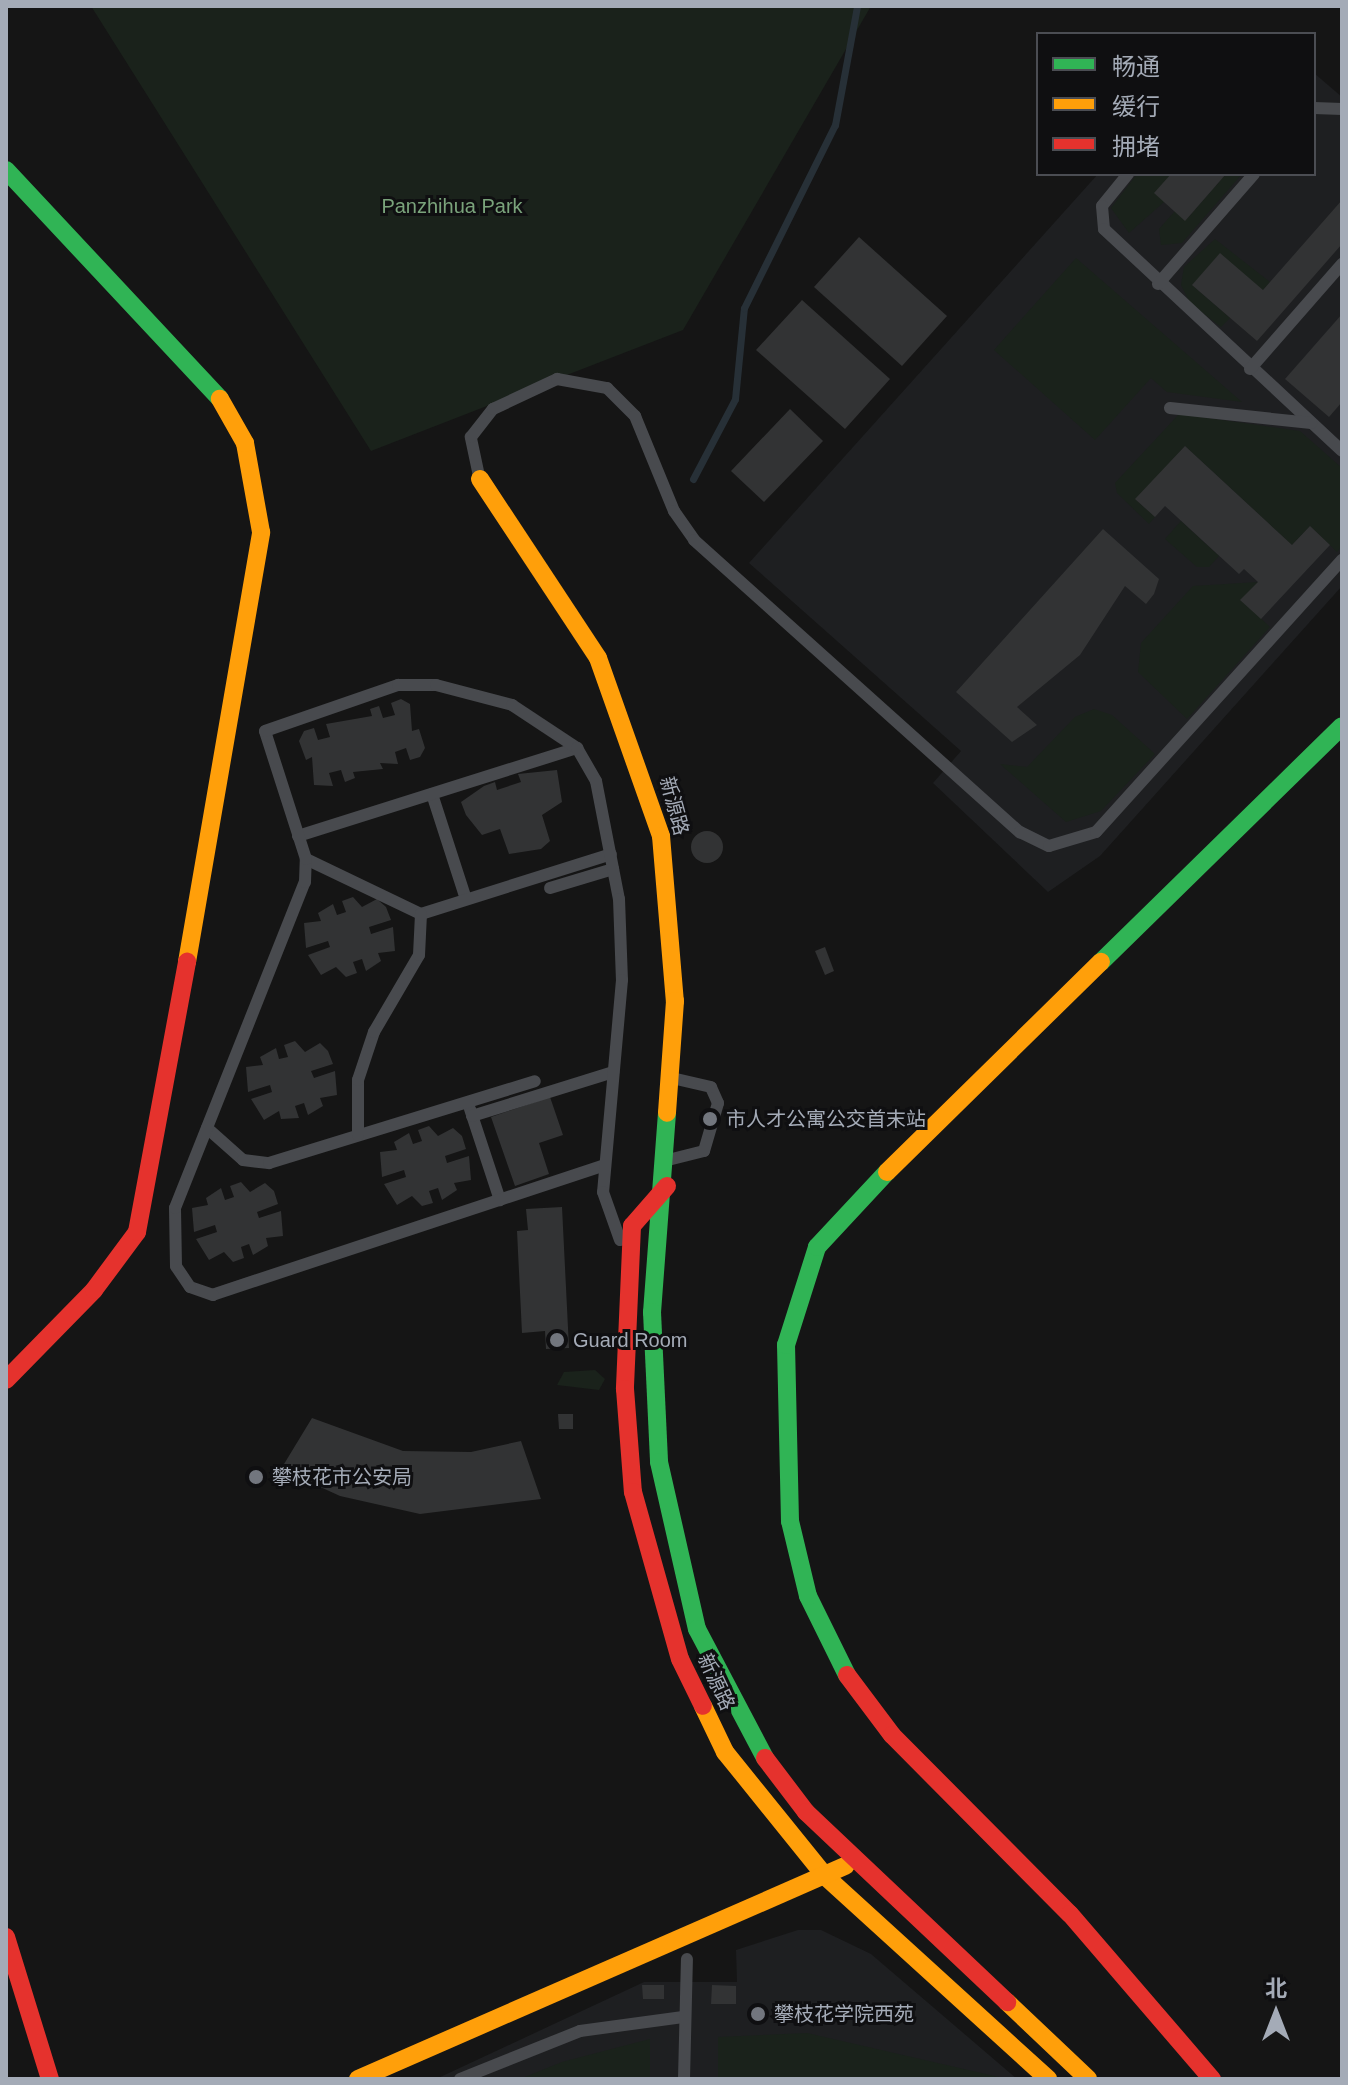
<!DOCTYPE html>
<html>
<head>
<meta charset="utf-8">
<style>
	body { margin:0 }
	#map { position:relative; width:1348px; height:2085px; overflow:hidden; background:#151515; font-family:Arial,"Noto Sans SC",sans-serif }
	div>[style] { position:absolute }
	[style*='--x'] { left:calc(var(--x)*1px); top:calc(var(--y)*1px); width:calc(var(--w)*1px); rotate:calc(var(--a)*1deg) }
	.built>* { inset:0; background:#1e1f21 }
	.green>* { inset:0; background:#1a221b }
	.stream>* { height:7px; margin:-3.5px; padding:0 3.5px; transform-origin:3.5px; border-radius:3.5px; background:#273037 }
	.building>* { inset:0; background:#323334 }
	.round { border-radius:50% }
	.lane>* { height:12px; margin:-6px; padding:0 6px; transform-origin:6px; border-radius:6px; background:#484a4e }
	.fast>* { height:18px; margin:-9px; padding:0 9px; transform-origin:9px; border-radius:9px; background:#30b455 }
	.slow>* { height:18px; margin:-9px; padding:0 9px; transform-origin:9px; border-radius:9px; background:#ff9f0a }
	.jam>* { height:18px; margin:-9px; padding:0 9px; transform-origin:9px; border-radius:9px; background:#e5322d }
	.dots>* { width:22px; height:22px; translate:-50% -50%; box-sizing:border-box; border:4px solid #0f0f11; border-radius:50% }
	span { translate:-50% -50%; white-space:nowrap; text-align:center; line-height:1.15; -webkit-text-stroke:6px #0f0f11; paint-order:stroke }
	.park-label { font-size:20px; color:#7aa37b }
	.street-label { font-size:20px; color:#a4abb7 }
	.poi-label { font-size:20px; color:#a4abb7 }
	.left { translate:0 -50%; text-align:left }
	.frame { position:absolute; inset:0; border:8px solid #a4abb7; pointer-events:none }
	.legend { position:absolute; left:1036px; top:32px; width:280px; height:144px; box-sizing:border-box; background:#0f0f11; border:2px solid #4b4d53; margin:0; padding:10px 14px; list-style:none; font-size:24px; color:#a4abb7 }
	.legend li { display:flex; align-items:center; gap:16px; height:40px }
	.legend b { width:40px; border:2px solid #4b4d53 }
	.north { position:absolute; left:1236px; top:1973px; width:80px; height:80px; -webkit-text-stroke:6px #0f0f11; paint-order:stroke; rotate:0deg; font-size:22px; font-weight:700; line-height:32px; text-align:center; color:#a4abb7 }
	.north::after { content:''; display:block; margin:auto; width:28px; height:36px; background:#a4abb7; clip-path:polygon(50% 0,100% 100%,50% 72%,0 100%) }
</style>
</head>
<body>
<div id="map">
	<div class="built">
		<div style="clip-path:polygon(1314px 73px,1342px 97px,1342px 586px,1100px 856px,1048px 892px,933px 783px,961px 751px,749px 563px,1098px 174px,1314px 174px)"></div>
		<div style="clip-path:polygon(798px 1930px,821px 1930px,871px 1954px,1017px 2079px,436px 2079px,644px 1982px,737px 1982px,736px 1950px)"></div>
	</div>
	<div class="green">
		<div style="clip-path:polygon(91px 6px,871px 6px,683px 330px,371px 451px)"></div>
		<div style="clip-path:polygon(1137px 174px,1171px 174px,1164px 202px,1129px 233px,1111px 208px)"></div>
		<div style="clip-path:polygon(1226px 174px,1242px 174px,1182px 243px,1161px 245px,1159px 229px,1175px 211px,1186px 220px)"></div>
		<div style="clip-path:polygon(1215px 239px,1270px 282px,1263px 290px,1192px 285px,1230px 318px,1221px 327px,1190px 303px,1181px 285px,1184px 267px)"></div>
		<div style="clip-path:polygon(1076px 258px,1242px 402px,1167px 392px,1151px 378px,1095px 440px,994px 350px)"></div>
		<div style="clip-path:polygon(1179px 414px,1300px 431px,1342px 468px,1342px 546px,1337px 552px,1310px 526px,1292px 545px,1185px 446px,1136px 500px,1155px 517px,1149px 524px,1117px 493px,1115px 483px)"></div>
		<div style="clip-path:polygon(1181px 521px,1219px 556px,1209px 567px,1197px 567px,1165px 539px)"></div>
		<div style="clip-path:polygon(1258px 582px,1241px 600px,1270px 627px,1187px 719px,1138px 672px,1141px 643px,1193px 586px)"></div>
		<div style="clip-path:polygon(1094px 709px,1112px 715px,1155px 754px,1101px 811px,1066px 822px,1000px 764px,1027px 767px,1075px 717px)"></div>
		<div style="clip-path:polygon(595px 1370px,605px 1379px,599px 1390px,557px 1385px,564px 1372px)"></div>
		<div style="clip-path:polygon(807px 2033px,1003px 2078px,1004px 2079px,718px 2079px,718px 2037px)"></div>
		<div style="clip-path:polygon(650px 2039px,650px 2079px,520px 2079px,562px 2062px)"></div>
	</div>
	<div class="stream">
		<div style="--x:693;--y:479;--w:90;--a:-62.3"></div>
		<div style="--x:735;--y:399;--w:91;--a:-84.4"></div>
		<div style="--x:744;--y:308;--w:204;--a:-63.6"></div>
		<div style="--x:835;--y:125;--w:121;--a:-79.5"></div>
	</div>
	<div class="building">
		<div style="clip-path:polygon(1171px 174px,1226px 174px,1185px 221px,1154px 193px)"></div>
		<div style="clip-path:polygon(1342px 200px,1342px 244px,1257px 341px,1192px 285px,1220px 253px,1263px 290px)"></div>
		<div style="clip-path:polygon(859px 237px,947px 316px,902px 366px,814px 287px)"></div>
		<div style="clip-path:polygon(802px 300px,890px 379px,845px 429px,756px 350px)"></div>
		<div style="clip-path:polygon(1342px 314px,1342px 402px,1329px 417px,1285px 379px)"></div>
		<div style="clip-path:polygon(790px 409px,823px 441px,764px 502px,731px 471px)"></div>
		<div style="clip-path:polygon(1185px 446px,1292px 545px,1310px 526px,1330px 545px,1261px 619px,1240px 600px,1258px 582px,1244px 569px,1239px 574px,1165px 506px,1155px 517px,1135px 499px)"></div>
		<div style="clip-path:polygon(1103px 529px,1159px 579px,1154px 594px,1146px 604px,1125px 586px,1080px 655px,1017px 707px,1037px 725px,1012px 742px,956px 692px)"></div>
		<div style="clip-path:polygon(401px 699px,410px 704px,412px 731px,419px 729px,425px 748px,420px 757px,410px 760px,406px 748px,395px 752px,398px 764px,380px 763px,383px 769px,353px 772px,355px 778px,345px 782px,341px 770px,329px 773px,333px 786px,314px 785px,312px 757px,306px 760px,299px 741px,304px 731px,314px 728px,318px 740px,330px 737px,326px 724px,372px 716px,370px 709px,379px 706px,383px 718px,395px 715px,391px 703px)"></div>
		<div style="clip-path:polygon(557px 770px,562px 802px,542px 815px,550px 841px,541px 849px,509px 854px,500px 829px,482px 835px,466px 815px,461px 802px,484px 786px,495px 782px,497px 790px,521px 782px,518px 774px)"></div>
		<div class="round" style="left:691px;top:831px;width:32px;height:32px"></div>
		<div style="clip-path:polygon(353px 897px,362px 907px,377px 899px,386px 907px,391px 920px,369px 927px,371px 934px,393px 927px,395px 951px,378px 953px,381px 961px,366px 971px,362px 959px,353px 962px,357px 973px,346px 977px,336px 967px,321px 975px,308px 955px,330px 947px,328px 941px,306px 948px,304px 923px,321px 921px,318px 913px,333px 904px,337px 915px,346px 912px,342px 901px)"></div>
		<div style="clip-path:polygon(825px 947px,834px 971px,825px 975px,815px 951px)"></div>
		<div style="clip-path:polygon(295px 1041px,305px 1052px,320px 1043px,328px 1051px,333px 1064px,311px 1071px,314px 1078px,335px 1071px,337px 1095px,320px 1098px,323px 1106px,308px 1115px,304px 1103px,295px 1106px,299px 1118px,281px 1119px,279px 1111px,264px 1120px,251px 1099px,272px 1092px,270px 1085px,248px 1092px,246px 1067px,263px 1065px,260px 1057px,276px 1048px,279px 1059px,288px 1057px,284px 1045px)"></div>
		<div style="clip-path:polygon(550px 1097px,563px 1135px,539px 1143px,549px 1174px,515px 1186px,491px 1117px)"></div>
		<div style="clip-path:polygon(429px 1126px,438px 1136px,453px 1128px,462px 1136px,466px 1149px,445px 1156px,447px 1163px,469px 1156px,471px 1180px,454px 1183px,457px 1190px,442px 1200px,438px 1188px,429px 1191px,433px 1203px,422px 1206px,412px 1196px,397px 1205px,384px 1184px,406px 1177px,404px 1170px,382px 1177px,380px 1152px,397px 1150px,394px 1142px,409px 1133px,413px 1144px,422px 1141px,418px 1130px)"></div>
		<div style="clip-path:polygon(241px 1182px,250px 1192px,265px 1183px,274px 1191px,278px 1204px,257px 1212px,259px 1218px,281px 1211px,283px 1236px,266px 1238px,268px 1246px,253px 1255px,249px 1244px,241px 1247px,244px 1258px,233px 1262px,224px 1252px,209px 1260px,196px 1239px,217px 1232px,215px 1225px,194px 1232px,192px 1208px,208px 1205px,206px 1198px,221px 1188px,225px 1200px,234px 1197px,230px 1186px)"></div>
		<div style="clip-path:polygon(562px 1207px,569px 1348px,546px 1349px,545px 1331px,522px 1333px,517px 1231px,528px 1230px,526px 1209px)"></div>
		<div style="clip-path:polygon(558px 1414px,573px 1414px,573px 1429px,559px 1429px)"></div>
		<div style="clip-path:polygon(312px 1418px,403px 1451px,471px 1452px,521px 1441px,541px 1499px,420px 1514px,340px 1496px,281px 1469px)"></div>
		<div style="clip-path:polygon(642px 1985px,664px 1985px,664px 1999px,643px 1999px)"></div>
		<div style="clip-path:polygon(712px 1985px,736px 1986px,736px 2004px,711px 2004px)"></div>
	</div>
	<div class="lane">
		<div style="--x:1314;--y:108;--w:28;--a:2"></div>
		<div style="--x:1128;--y:174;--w:41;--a:129.1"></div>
		<div style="--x:1102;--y:206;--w:23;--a:85"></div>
		<div style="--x:1104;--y:229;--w:325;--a:43"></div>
		<div style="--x:1158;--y:284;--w:146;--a:-48.9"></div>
		<div style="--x:1250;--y:369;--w:140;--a:-48.8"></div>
		<div style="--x:1170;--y:408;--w:142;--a:6.1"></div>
		<div style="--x:479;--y:476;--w:40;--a:-102"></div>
		<div style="--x:471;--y:437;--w:36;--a:-52"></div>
		<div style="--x:493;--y:409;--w:71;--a:-25.1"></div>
		<div style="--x:557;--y:379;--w:51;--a:10.2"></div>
		<div style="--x:607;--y:388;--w:40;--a:45"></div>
		<div style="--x:635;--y:416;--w:103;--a:67.7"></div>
		<div style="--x:674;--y:511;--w:35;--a:55"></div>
		<div style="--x:694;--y:540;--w:438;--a:41.9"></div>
		<div style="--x:1020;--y:832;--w:32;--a:26"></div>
		<div style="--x:1049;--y:846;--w:49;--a:-16.6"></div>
		<div style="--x:1096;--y:832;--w:367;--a:-47.9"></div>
		<div style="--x:432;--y:794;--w:110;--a:72.1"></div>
		<div style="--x:298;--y:836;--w:293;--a:-17.5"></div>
		<div style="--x:306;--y:859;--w:127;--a:25.6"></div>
		<div style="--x:421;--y:914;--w:199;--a:-17.5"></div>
		<div style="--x:550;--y:888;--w:66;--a:-16.8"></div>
		<div style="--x:470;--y:1109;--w:96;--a:71.8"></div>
		<div style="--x:472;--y:1116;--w:148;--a:-17.3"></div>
		<div style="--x:207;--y:1128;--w:48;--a:41.6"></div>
		<div style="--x:243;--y:1160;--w:26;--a:7"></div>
		<div style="--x:269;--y:1163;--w:278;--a:-17.1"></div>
		<div style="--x:358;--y:1135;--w:55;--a:-90"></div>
		<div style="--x:358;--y:1080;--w:51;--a:-71.6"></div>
		<div style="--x:374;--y:1032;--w:89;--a:-59.7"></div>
		<div style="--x:419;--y:955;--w:41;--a:-87.2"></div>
		<div style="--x:668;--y:1160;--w:37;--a:-14"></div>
		<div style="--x:704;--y:1151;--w:50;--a:-73.7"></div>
		<div style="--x:718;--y:1103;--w:17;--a:-114"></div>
		<div style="--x:711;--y:1087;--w:39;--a:-167"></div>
		<div style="--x:605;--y:1165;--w:413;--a:161.7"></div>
		<div style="--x:213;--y:1295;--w:24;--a:-161"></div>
		<div style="--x:190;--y:1287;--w:25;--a:-124"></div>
		<div style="--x:176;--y:1266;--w:58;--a:-91"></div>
		<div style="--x:175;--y:1208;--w:351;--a:-68.3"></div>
		<div style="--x:305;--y:882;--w:23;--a:-88"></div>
		<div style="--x:306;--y:859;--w:134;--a:-107.8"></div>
		<div style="--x:265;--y:731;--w:141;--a:-19.1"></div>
		<div style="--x:398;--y:685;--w:38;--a:0"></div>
		<div style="--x:436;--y:685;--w:79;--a:14.7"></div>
		<div style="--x:512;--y:705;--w:78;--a:33.5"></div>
		<div style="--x:577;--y:748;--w:38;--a:60"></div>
		<div style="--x:596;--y:781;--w:120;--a:79"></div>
		<div style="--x:619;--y:899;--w:81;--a:87.9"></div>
		<div style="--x:622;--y:980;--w:213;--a:95.1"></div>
		<div style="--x:603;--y:1192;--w:51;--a:70.5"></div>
		<div style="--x:460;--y:2079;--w:129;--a:-21.8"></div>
		<div style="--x:580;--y:2031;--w:104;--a:-7.7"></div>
		<div style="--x:684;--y:2079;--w:120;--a:-88.6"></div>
	</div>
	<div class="fast">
		<div style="--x:6;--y:170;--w:313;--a:46.9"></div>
		<div style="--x:1101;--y:962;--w:337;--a:-44.4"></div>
		<div style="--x:667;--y:1113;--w:200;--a:94.3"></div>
		<div style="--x:652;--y:1312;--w:150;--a:87.3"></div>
		<div style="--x:659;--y:1462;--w:171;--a:77.2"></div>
		<div style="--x:697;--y:1629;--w:146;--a:62.2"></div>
		<div style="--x:847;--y:1675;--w:88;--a:-116.3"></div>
		<div style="--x:808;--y:1596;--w:77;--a:-103.5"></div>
		<div style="--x:790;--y:1521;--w:176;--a:-91.3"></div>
		<div style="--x:786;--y:1345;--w:103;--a:-72.4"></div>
		<div style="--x:817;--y:1247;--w:103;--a:-47"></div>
	</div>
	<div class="slow">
		<div style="--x:480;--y:479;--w:214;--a:56.6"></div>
		<div style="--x:598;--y:658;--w:189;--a:70.5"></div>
		<div style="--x:661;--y:836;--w:166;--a:85.2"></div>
		<div style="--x:675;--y:1001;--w:112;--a:94.1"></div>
		<div style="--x:187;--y:962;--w:436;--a:-80.2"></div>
		<div style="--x:261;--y:532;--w:90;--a:-100.2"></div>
		<div style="--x:245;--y:443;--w:51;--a:-119.6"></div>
		<div style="--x:887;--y:1172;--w:300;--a:-44.5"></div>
		<div style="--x:703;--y:1706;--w:51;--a:64.4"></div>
		<div style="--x:725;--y:1752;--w:159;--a:51.1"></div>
		<div style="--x:825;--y:1876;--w:302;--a:42.3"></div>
		<div style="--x:1007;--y:2002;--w:112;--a:43.5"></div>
		<div style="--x:358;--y:2079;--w:532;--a:-23.62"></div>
	</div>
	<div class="jam">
		<div style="--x:667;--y:1186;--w:53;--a:131.2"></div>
		<div style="--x:632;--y:1226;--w:163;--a:92.5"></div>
		<div style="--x:625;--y:1389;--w:103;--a:85.6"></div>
		<div style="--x:633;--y:1492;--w:173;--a:74.3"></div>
		<div style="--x:680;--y:1659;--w:52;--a:63.9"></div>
		<div style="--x:6;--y:1380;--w:126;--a:-45.6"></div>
		<div style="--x:94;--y:1290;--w:72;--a:-53.4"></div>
		<div style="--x:137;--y:1232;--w:275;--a:-79.5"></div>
		<div style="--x:847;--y:1675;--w:75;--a:53.1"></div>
		<div style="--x:892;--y:1735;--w:252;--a:45.2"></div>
		<div style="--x:1070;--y:1914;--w:218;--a:49.3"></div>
		<div style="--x:765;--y:1758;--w:68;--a:52.8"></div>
		<div style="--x:806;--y:1812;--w:277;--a:43.4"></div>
		<div style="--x:6;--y:1937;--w:149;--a:72.8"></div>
	</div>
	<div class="dots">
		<div style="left:710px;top:1119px;background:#72767e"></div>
		<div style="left:557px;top:1340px;background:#72767e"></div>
		<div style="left:256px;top:1477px;background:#72767e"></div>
		<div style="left:758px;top:2014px;background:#72767e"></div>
	</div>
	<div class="park-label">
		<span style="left:452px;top:206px">Panzhihua Park</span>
	</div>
	<div class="street-label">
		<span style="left:674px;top:806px;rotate:75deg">新源路</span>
		<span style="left:716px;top:1682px;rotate:65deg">新源路</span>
	</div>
	<div class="poi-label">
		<span class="left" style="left:726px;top:1119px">市人才公寓公交首末站</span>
		<span class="left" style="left:573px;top:1340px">Guard Room</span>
		<span class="left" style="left:272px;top:1477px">攀枝花市公安局</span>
		<span class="left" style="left:774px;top:2014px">攀枝花学院西苑</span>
	</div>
	<div class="frame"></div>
	<ul class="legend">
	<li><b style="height:10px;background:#30b455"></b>畅通</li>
	<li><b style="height:10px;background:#ff9f0a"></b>缓行</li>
	<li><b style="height:10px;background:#e5322d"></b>拥堵</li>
	</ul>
	<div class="north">北</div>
</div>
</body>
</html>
